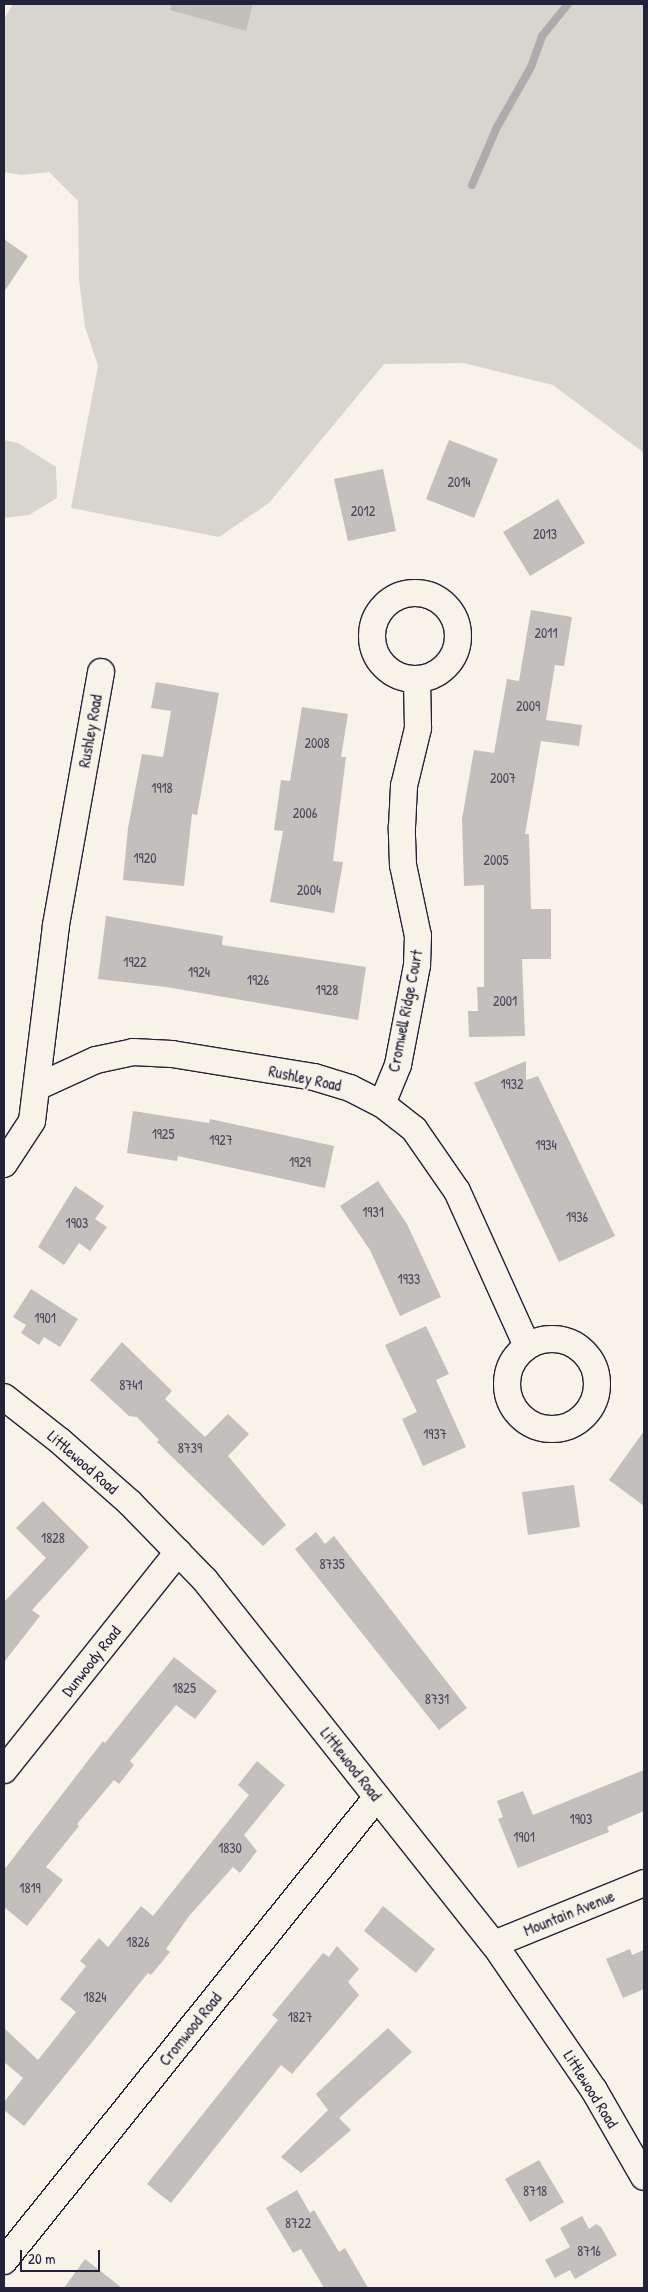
<!DOCTYPE html>
<html>
<head>
<meta charset="utf-8">
<style>
	body { margin:0 }
	#map { position:relative; width:648px; height:2292px; overflow:hidden; background:#f7f3e8; font-family:"Patrick Hand",sans-serif }
	div>[style] { position:absolute }
	[style*='--x'] { left:calc(var(--x)*1px); top:calc(var(--y)*1px); width:calc(var(--w)*1px); rotate:calc(var(--a)*1deg) }
	.green>* { inset:0; background:#d8d5cf }
	.stream>* { height:8px; margin:-4px; padding:0 4px; transform-origin:4px; border-radius:4px; background:#aeabad }
	.building>* { inset:0; background:#c2bfbd }
	.roads { filter:drop-shadow(1px 0 #22223b) drop-shadow(-1px 0 #22223b) drop-shadow(0 1px #22223b) drop-shadow(0 -1px #22223b) }
	.minor>* { height:26px; margin:-13px; padding:0 13px; transform-origin:13px; border-radius:13px; background:#f7f3e8 }
	.minor>.ring { margin:-13px; padding:0; box-sizing:content-box; background:none; border:26px solid #f7f3e8; border-radius:50% }
	span { translate:-50% -50%; white-space:nowrap; text-align:center; line-height:1.15; -webkit-text-stroke:4px #f7f3e8; paint-order:stroke }
	.number-label { font-size:14px; color:#4a495c }
	.number-label span { -webkit-text-stroke-width:0 }
	.street-label { font-size:16px; color:#22223b }
	.frame { position:absolute; inset:0; border:5px solid #22223b; pointer-events:none }
	.scale { position:absolute; left:20px; top:2250px; width:80px; height:22px; box-sizing:border-box; border:2px solid #22223b; border-top:0; padding-left:6px; font-size:15px; line-height:18px; white-space:nowrap; color:#22223b; -webkit-text-stroke:4px #f7f3e8; paint-order:stroke }
</style>
</head>
<body>
<div id="map">
	<div class="green">
		<div style="clip-path:polygon(13px 4px,644px 4px,644px 453px,553px 385px,463px 363px,384px 364px,269px 503px,219px 537px,71px 508px,98px 366px,85px 327px,79px 280px,78px 201px,49px 172px,21px 175px,4px 172px,4px 19px)"></div>
		<div style="clip-path:polygon(4px 440px,18px 443px,56px 467px,57px 498px,29px 515px,4px 518px)"></div>
	</div>
	<div class="stream">
		<div style="--x:472;--y:185;--w:63;--a:-66.7"></div>
		<div style="--x:497;--y:127;--w:69;--a:-60.5"></div>
		<div style="--x:531;--y:67;--w:33;--a:-70"></div>
		<div style="--x:542;--y:36;--w:41;--a:-50.9"></div>
	</div>
	<div class="building">
		<div style="clip-path:polygon(171px 4px,253px 4px,246px 31px,170px 10px)"></div>
		<div style="clip-path:polygon(4px 239px,28px 256px,4px 292px)"></div>
		<div style="clip-path:polygon(449px 440px,498px 459px,474px 518px,426px 499px)"></div>
		<div style="clip-path:polygon(383px 469px,396px 531px,348px 541px,334px 479px)"></div>
		<div style="clip-path:polygon(558px 499px,585px 543px,530px 576px,503px 532px)"></div>
		<div style="clip-path:polygon(531px 610px,572px 617px,564px 666px,555px 665px,546px 720px,582px 725px,579px 746px,541px 741px,525px 834px,529px 834px,531px 909px,551px 909px,551px 959px,522px 959px,525px 1036px,469px 1037px,468px 1011px,478px 1011px,477px 987px,484px 987px,484px 885px,464px 886px,462px 819px,474px 750px,494px 753px,507px 679px,519px 681px)"></div>
		<div style="clip-path:polygon(156px 682px,219px 693px,197px 815px,192px 814px,184px 886px,123px 880px,128px 828px,142px 754px,163px 757px,171px 711px,151px 708px)"></div>
		<div style="clip-path:polygon(302px 707px,348px 714px,341px 757px,346px 757px,333px 861px,343px 862px,334px 913px,270px 902px,283px 831px,274px 830px,281px 780px,290px 781px)"></div>
		<div style="clip-path:polygon(106px 916px,223px 936px,222px 945px,366px 967px,358px 1020px,166px 987px,98px 979px)"></div>
		<div style="clip-path:polygon(526px 1061px,526px 1080px,538px 1076px,615px 1236px,559px 1262px,474px 1083px)"></div>
		<div style="clip-path:polygon(133px 1111px,209px 1123px,210px 1119px,334px 1146px,325px 1188px,178px 1156px,177px 1161px,127px 1153px)"></div>
		<div style="clip-path:polygon(378px 1181px,407px 1224px,441px 1297px,400px 1316px,370px 1250px,340px 1206px)"></div>
		<div style="clip-path:polygon(75px 1186px,104px 1206px,95px 1219px,107px 1227px,90px 1251px,79px 1243px,64px 1265px,38px 1247px)"></div>
		<div style="clip-path:polygon(31px 1289px,78px 1319px,60px 1347px,44px 1337px,39px 1345px,21px 1333px,26px 1325px,13px 1317px)"></div>
		<div style="clip-path:polygon(426px 1326px,449px 1374px,436px 1380px,466px 1447px,423px 1466px,402px 1419px,417px 1412px,385px 1345px)"></div>
		<div style="clip-path:polygon(122px 1342px,172px 1391px,165px 1399px,205px 1437px,228px 1414px,249px 1434px,228px 1456px,286px 1525px,263px 1546px,157px 1442px,159px 1440px,137px 1417px,129px 1416px,90px 1380px)"></div>
		<div style="clip-path:polygon(644px 1431px,644px 1506px,609px 1480px)"></div>
		<div style="clip-path:polygon(574px 1485px,580px 1527px,528px 1535px,522px 1492px)"></div>
		<div style="clip-path:polygon(43px 1501px,89px 1547px,32px 1610px,40px 1616px,4px 1662px,4px 1602px,46px 1558px,16px 1528px)"></div>
		<div style="clip-path:polygon(316px 1532px,325px 1544px,334px 1536px,467px 1708px,439px 1730px,295px 1549px)"></div>
		<div style="clip-path:polygon(174px 1657px,217px 1691px,195px 1719px,176px 1705px,130px 1761px,134px 1765px,119px 1784px,114px 1780px,77px 1824px,79px 1826px,46px 1867px,63px 1880px,27px 1926px,4px 1907px,4px 1870px,103px 1741px,105px 1743px)"></div>
		<div style="clip-path:polygon(257px 1761px,285px 1785px,244px 1835px,257px 1851px,240px 1873px,233px 1867px,189px 1916px,166px 1949px,170px 1952px,151px 1975px,148px 1973px,24px 2126px,4px 2110px,4px 2102px,23px 2078px,4px 2062px,4px 2028px,38px 2060px,76px 2012px,60px 1999px,86px 1966px,80px 1961px,99px 1938px,108px 1947px,141px 1906px,153px 1916px,249px 1795px,238px 1785px)"></div>
		<div style="clip-path:polygon(644px 1770px,644px 1811px,607px 1827px,609px 1832px,518px 1868px,498px 1819px,503px 1817px,497px 1801px,523px 1791px,533px 1815px)"></div>
		<div style="clip-path:polygon(383px 1906px,435px 1949px,416px 1973px,364px 1931px)"></div>
		<div style="clip-path:polygon(337px 1946px,359px 1969px,348px 1982px,359px 1995px,292px 2074px,281px 2065px,171px 2203px,147px 2184px,278px 2020px,272px 2015px,323px 1953px,329px 1957px)"></div>
		<div style="clip-path:polygon(630px 1949px,632px 1955px,644px 1950px,644px 1989px,623px 1998px,606px 1959px)"></div>
		<div style="clip-path:polygon(388px 2028px,412px 2052px,339px 2118px,351px 2130px,301px 2173px,281px 2157px,328px 2110px,316px 2094px)"></div>
		<div style="clip-path:polygon(539px 2160px,564px 2202px,530px 2222px,505px 2179px)"></div>
		<div style="clip-path:polygon(297px 2190px,310px 2213px,314px 2210px,339px 2252px,345px 2248px,368px 2288px,324px 2288px,301px 2249px,293px 2253px,266px 2208px)"></div>
		<div style="clip-path:polygon(582px 2216px,589px 2229px,596px 2224px,601px 2227px,617px 2255px,575px 2279px,570px 2270px,555px 2278px,545px 2260px,570px 2247px,560px 2228px)"></div>
		<div style="clip-path:polygon(85px 2259px,122px 2288px,64px 2288px)"></div>
	</div>
	<div class="roads">
		<div class="minor">
			<div class="ring" style="left:372px;top:593px;width:60px;height:60px"></div>
			<div style="--x:37;--y:1087;--w:65;--a:-24.6"></div>
			<div style="--x:96;--y:1060;--w:38;--a:-12"></div>
			<div style="--x:133;--y:1052;--w:39;--a:3"></div>
			<div style="--x:172;--y:1054;--w:144;--a:9.2"></div>
			<div style="--x:314;--y:1077;--w:38;--a:17"></div>
			<div style="--x:350;--y:1088;--w:36;--a:27"></div>
			<div style="--x:382;--y:1104;--w:41;--a:38"></div>
			<div style="--x:414;--y:1129;--w:75;--a:55.3"></div>
			<div style="--x:457;--y:1191;--w:170;--a:65.7"></div>
			<div style="--x:382;--y:1104;--w:42;--a:-67.7"></div>
			<div style="--x:398;--y:1065;--w:102;--a:-79.2"></div>
			<div style="--x:417;--y:965;--w:29;--a:-88"></div>
			<div style="--x:418;--y:936;--w:73;--a:-101.9"></div>
			<div style="--x:403;--y:865;--w:38;--a:-92"></div>
			<div style="--x:402;--y:827;--w:41;--a:-87.2"></div>
			<div style="--x:404;--y:786;--w:60;--a:-76.4"></div>
			<div style="--x:418;--y:728;--w:48;--a:-91.2"></div>
			<div style="--x:4;--y:1164;--w:51;--a:-56.9"></div>
			<div style="--x:32;--y:1121;--w:197;--a:-83"></div>
			<div style="--x:56;--y:925;--w:257;--a:-79.9"></div>
			<div class="ring" style="left:507px;top:1339px;width:64px;height:64px"></div>
			<div style="--x:4;--y:1397;--w:71;--a:38.2"></div>
			<div style="--x:60;--y:1441;--w:94;--a:41.5"></div>
			<div style="--x:130;--y:1503;--w:107;--a:45.8"></div>
			<div style="--x:205;--y:1580;--w:465;--a:51.6"></div>
			<div style="--x:494;--y:1944;--w:177;--a:55.6"></div>
			<div style="--x:594;--y:2090;--w:100;--a:60.1"></div>
			<div style="--x:4;--y:1770;--w:279;--a:-51.4"></div>
			<div style="--x:494;--y:1944;--w:162;--a:-22.1"></div>
			<div style="--x:4;--y:2261;--w:595;--a:-51.2"></div>
		</div>
	</div>
	<div class="number-label">
		<span style="left:459px;top:482px">2014</span>
		<span style="left:363px;top:511px">2012</span>
		<span style="left:545px;top:534px">2013</span>
		<span style="left:546px;top:633px">2011</span>
		<span style="left:528px;top:706px">2009</span>
		<span style="left:317px;top:743px">2008</span>
		<span style="left:503px;top:778px">2007</span>
		<span style="left:162px;top:788px">1918</span>
		<span style="left:305px;top:813px">2006</span>
		<span style="left:145px;top:858px">1920</span>
		<span style="left:496px;top:860px">2005</span>
		<span style="left:309px;top:890px">2004</span>
		<span style="left:135px;top:962px">1922</span>
		<span style="left:199px;top:972px">1924</span>
		<span style="left:258px;top:980px">1926</span>
		<span style="left:327px;top:990px">1928</span>
		<span style="left:505px;top:1001px">2001</span>
		<span style="left:512px;top:1084px">1932</span>
		<span style="left:163px;top:1134px">1925</span>
		<span style="left:221px;top:1140px">1927</span>
		<span style="left:546px;top:1145px">1934</span>
		<span style="left:300px;top:1162px">1929</span>
		<span style="left:373px;top:1212px">1931</span>
		<span style="left:577px;top:1217px">1936</span>
		<span style="left:77px;top:1223px">1903</span>
		<span style="left:409px;top:1279px">1933</span>
		<span style="left:45px;top:1318px">1901</span>
		<span style="left:131px;top:1385px">8741</span>
		<span style="left:435px;top:1434px">1937</span>
		<span style="left:190px;top:1448px">8739</span>
		<span style="left:53px;top:1538px">1828</span>
		<span style="left:332px;top:1564px">8735</span>
		<span style="left:184px;top:1688px">1825</span>
		<span style="left:437px;top:1699px">8731</span>
		<span style="left:581px;top:1819px">1903</span>
		<span style="left:524px;top:1837px">1901</span>
		<span style="left:230px;top:1848px">1830</span>
		<span style="left:30px;top:1888px">1819</span>
		<span style="left:138px;top:1942px">1826</span>
		<span style="left:95px;top:1997px">1824</span>
		<span style="left:300px;top:2017px">1827</span>
		<span style="left:535px;top:2191px">8718</span>
		<span style="left:298px;top:2223px">8722</span>
		<span style="left:589px;top:2251px">8716</span>
	</div>
	<div class="street-label">
		<span style="left:90px;top:731px;rotate:-80deg">Rushley Road</span>
		<span style="left:405px;top:1011px;rotate:-79deg">Cromwell Ridge Court</span>
		<span style="left:305px;top:1078px;rotate:12deg">Rushley Road</span>
		<span style="left:83px;top:1462px;rotate:41deg">Littlewood Road</span>
		<span style="left:91px;top:1661px;rotate:-52deg">Dunwoody Road</span>
		<span style="left:351px;top:1764px;rotate:52deg">Littlewood Road</span>
		<span style="left:569px;top:1913px;rotate:-22deg">Mountain Avenue</span>
		<span style="left:190px;top:2029px;rotate:-51deg">Cromwood Road</span>
		<span style="left:591px;top:2089px;rotate:58deg">Littlewood Road</span>
	</div>
	<div class="frame"></div>
	<div class="scale">20 m</div>
</div>
</body>
</html>
